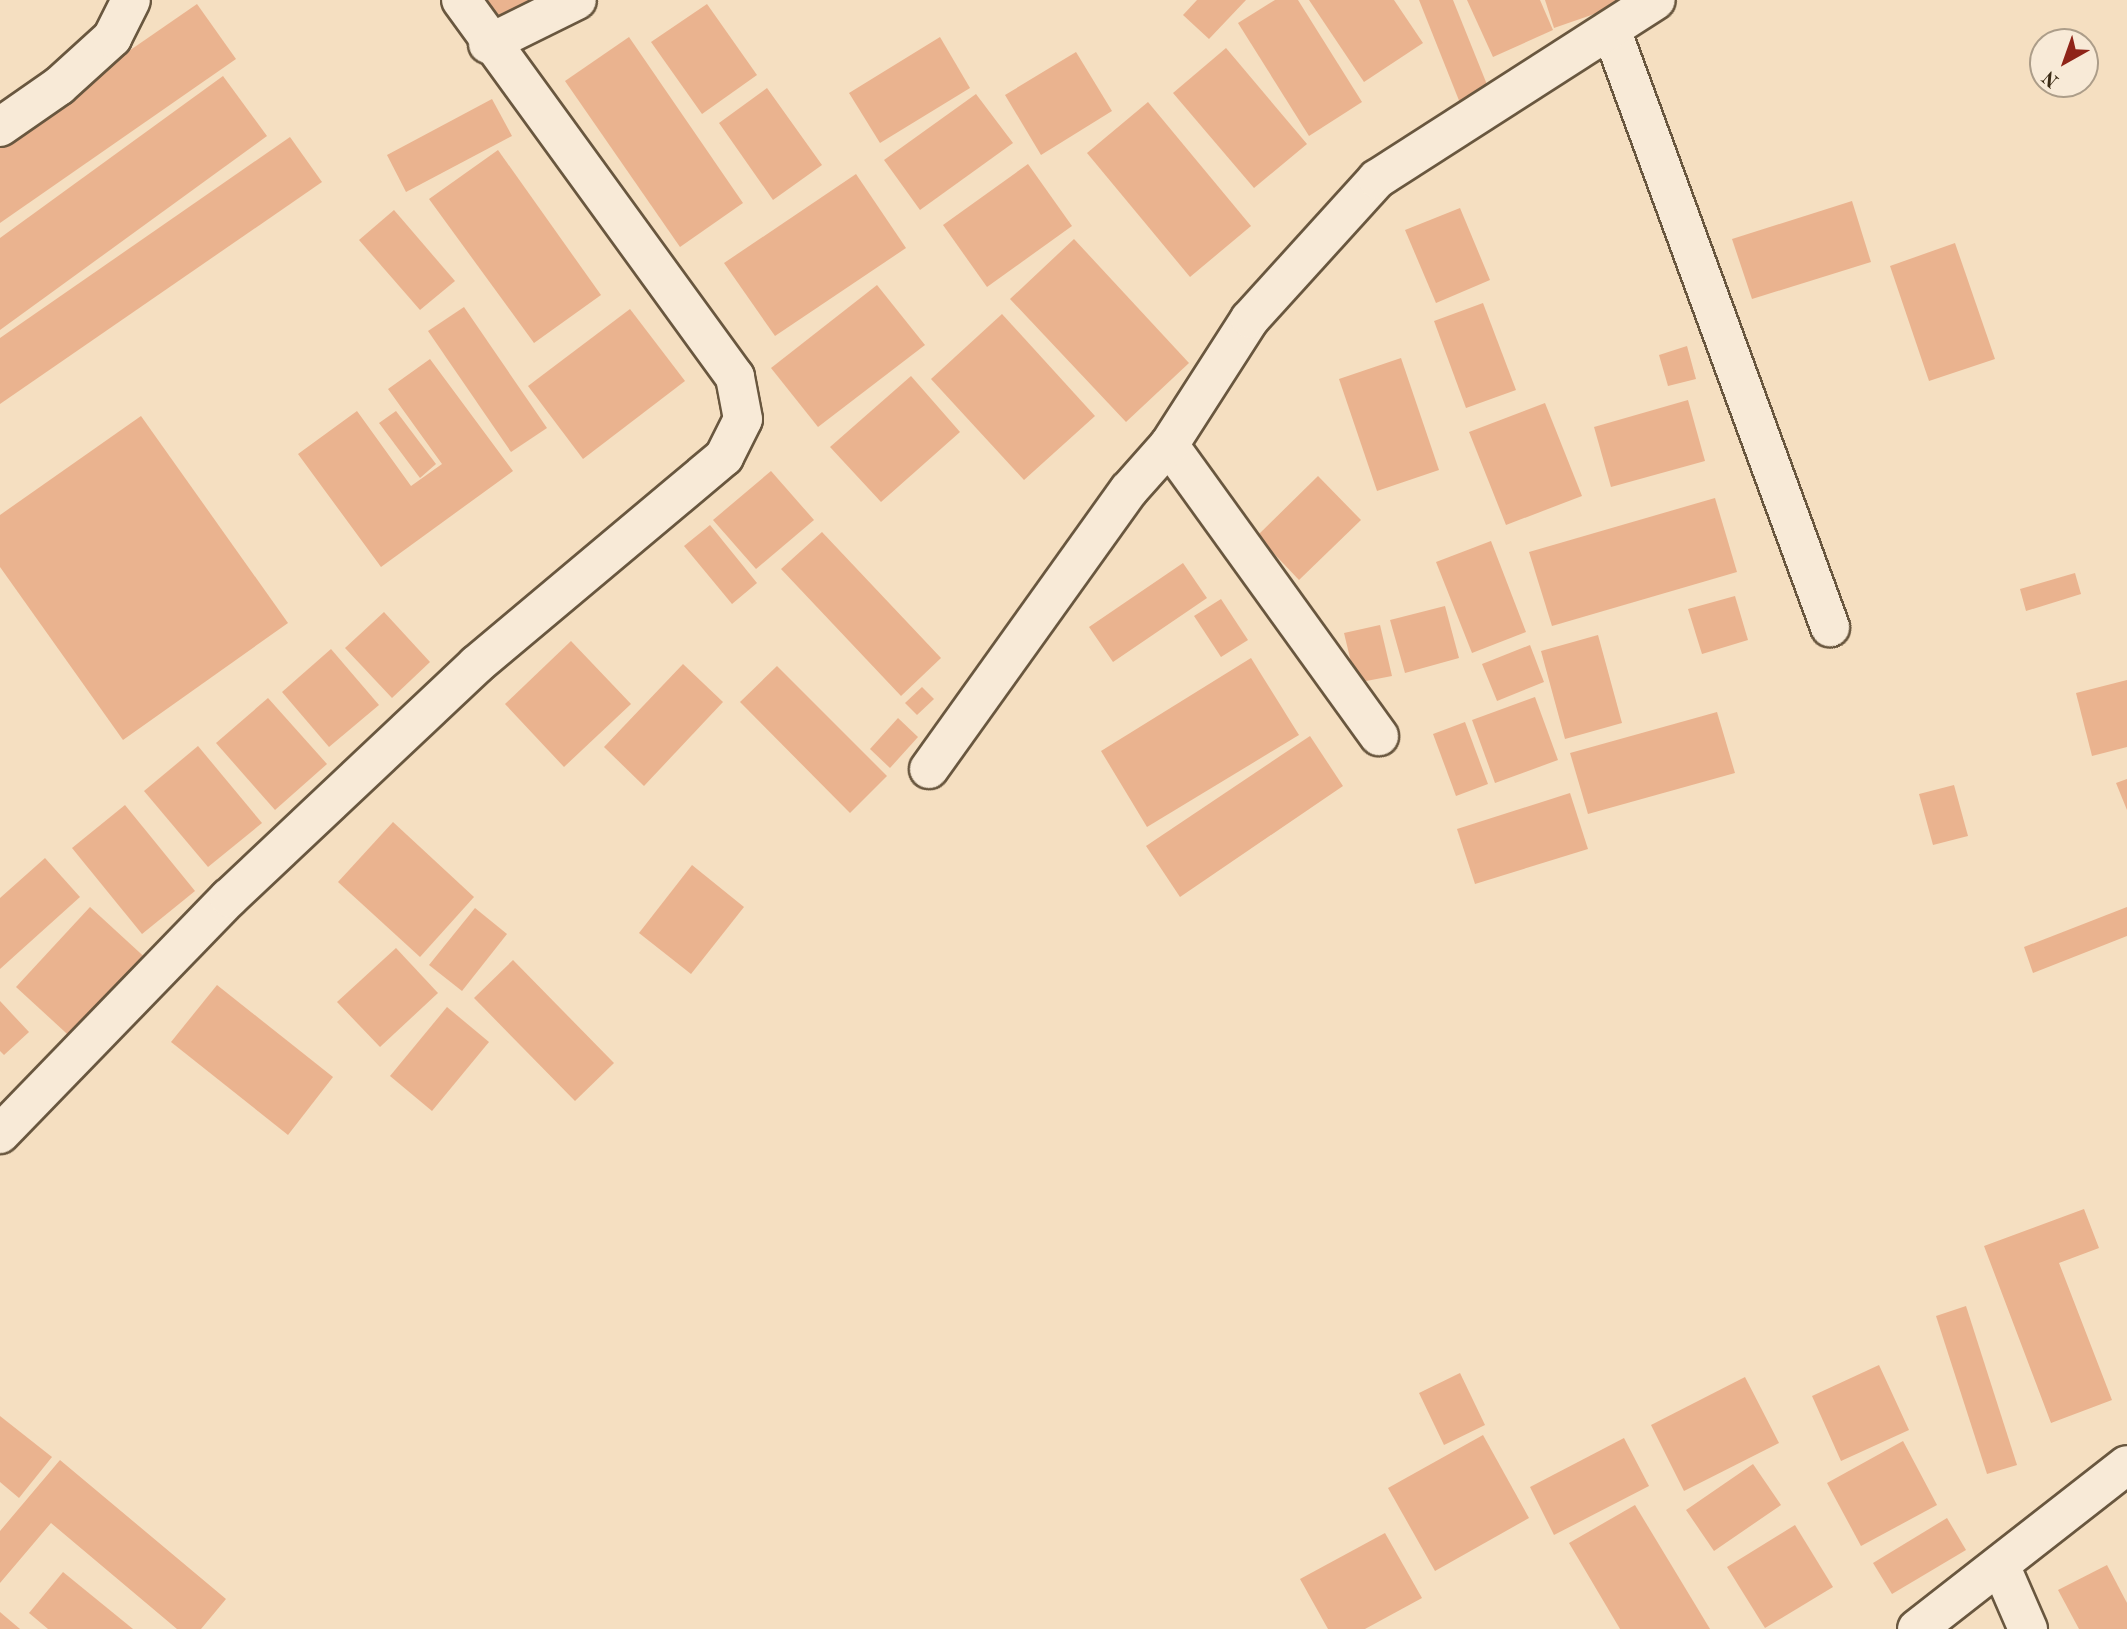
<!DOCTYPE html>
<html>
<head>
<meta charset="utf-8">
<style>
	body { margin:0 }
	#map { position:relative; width:2127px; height:1629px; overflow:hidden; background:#f5dfc1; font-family:"Old Standard TT",serif }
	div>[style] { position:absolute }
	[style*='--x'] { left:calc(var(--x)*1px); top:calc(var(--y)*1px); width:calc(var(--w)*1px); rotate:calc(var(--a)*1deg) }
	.building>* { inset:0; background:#eab38f }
	.roads { filter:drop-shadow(2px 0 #69573f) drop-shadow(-2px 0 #69573f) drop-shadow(0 2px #69573f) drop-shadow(0 -2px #69573f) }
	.minor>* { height:38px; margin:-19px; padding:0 19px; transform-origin:19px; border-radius:19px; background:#f8ead7 }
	span { translate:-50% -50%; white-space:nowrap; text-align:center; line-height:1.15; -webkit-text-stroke:5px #f8ead7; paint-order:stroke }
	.north { position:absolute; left:2029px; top:28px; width:70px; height:70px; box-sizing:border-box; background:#f8ead7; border:2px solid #ac9d89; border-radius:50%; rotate:220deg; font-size:19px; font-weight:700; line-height:28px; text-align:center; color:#3a2a14 }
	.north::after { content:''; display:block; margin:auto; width:24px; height:32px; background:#8f2418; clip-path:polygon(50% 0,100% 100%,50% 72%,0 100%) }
</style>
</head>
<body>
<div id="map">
	<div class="building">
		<div style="clip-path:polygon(482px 0,528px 0,531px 3px,500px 25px)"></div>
		<div style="clip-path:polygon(1197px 0,1246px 0,1209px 39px,1183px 15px)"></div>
		<div style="clip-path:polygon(1275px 0,1298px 0,1362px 102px,1309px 136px,1238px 23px)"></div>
		<div style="clip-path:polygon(1309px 0,1394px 0,1423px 43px,1364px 82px)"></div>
		<div style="clip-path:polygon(1419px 0,1453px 0,1492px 97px,1462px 108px)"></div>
		<div style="clip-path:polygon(1467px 0,1540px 0,1553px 30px,1493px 57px)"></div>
		<div style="clip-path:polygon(1545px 0,1625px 0,1626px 3px,1554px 28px)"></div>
		<div style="clip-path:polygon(197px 4px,236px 59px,0 223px,0 140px)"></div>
		<div style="clip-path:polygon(707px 4px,757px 75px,702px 114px,651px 42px)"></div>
		<div style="clip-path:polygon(629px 37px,743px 203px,680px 247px,565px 81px)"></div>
		<div style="clip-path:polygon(940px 37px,970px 88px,880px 143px,849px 93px)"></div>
		<div style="clip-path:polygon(1226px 48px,1307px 144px,1254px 188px,1173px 93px)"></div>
		<div style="clip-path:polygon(1076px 52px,1112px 111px,1041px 155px,1005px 95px)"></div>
		<div style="clip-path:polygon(223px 76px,267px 136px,0 330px,0 238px)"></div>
		<div style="clip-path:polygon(767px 88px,822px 165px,773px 200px,719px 123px)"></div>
		<div style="clip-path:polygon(976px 94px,1013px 143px,920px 210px,884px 160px)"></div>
		<div style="clip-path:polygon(492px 99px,512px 136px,406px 192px,387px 155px)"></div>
		<div style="clip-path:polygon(1148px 102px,1251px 226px,1190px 277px,1087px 153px)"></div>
		<div style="clip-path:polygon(290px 137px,322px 182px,0 404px,0 338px)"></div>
		<div style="clip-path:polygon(498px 150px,601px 295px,534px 343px,429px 199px)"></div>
		<div style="clip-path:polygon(1028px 164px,1072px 226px,987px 287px,943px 225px)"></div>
		<div style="clip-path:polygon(856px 174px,906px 248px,775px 336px,724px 263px)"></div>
		<div style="clip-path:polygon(1852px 201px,1871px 262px,1752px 299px,1732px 239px)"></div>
		<div style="clip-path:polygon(1460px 208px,1490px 280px,1436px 303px,1405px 230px)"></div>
		<div style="clip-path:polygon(394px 210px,455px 281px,420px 310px,359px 240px)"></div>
		<div style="clip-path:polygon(1074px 239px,1189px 363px,1126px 422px,1010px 299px)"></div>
		<div style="clip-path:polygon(1955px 243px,1995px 359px,1929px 381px,1890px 266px)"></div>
		<div style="clip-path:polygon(877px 285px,925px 345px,818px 427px,771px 368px)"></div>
		<div style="clip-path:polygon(1483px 303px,1516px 390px,1466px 408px,1434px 321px)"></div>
		<div style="clip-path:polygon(464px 307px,547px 428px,511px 452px,428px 331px)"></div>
		<div style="clip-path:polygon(630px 309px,685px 381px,583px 459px,528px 386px)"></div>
		<div style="clip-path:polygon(1002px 314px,1095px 416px,1024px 480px,931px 379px)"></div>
		<div style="clip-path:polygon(1687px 346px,1696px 379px,1668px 386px,1659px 355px)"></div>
		<div style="clip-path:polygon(1401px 358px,1439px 470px,1377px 491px,1339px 379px)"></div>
		<div style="clip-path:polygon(430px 359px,513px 471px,381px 567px,298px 454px,357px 411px,411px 486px,442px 464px,388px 389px)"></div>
		<div style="clip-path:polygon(911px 376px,960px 432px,881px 502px,830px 447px)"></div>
		<div style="clip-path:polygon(1688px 400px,1705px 461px,1611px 487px,1594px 427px)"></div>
		<div style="clip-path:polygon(1545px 403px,1582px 496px,1506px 525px,1469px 432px)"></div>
		<div style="clip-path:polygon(396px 411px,436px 464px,420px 478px,379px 423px)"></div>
		<div style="clip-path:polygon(141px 416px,288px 623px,123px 740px,0 567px,0 515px)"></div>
		<div style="clip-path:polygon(771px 471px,814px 520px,756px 569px,713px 520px)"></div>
		<div style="clip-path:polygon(1318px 476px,1361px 520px,1299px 580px,1257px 536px)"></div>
		<div style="clip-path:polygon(1715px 498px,1737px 572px,1552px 626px,1529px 552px)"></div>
		<div style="clip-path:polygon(710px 525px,757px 583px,732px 604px,684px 546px)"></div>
		<div style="clip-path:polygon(822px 532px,941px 658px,901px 696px,781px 569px)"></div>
		<div style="clip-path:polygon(1491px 541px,1526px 632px,1472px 653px,1436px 562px)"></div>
		<div style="clip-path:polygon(1183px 563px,1207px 598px,1113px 662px,1089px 627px)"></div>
		<div style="clip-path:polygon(2075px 573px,2081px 594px,2026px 611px,2020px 589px)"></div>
		<div style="clip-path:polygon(1735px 596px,1748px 640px,1702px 654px,1688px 609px)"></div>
		<div style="clip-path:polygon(1221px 599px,1248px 640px,1221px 657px,1194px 616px)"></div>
		<div style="clip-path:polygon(1445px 606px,1459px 658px,1405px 673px,1390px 620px)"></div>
		<div style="clip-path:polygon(384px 612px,430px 662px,392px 698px,345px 648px)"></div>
		<div style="clip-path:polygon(1380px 625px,1392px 676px,1356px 683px,1344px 633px)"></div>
		<div style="clip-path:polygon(1598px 635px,1622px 723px,1565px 739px,1541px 651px)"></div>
		<div style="clip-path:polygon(571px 641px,631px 704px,564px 767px,505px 704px)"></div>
		<div style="clip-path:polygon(1530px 645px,1544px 682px,1497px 701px,1482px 664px)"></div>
		<div style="clip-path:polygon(331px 649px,379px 705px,329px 747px,282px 692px)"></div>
		<div style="clip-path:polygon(1251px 658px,1299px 735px,1147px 827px,1101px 751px)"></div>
		<div style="clip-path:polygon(683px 664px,723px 702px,644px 786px,604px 747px)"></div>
		<div style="clip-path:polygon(777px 666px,887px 776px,850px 813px,740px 702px)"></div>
		<div style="clip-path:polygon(2127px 680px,2127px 747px,2092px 756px,2076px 693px)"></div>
		<div style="clip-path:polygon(922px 687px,934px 699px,917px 715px,905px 703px)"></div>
		<div style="clip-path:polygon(1535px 697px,1558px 760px,1495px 783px,1472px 720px)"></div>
		<div style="clip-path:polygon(268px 698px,327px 764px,275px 810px,216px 743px)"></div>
		<div style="clip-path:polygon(1717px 712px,1735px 773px,1588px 814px,1570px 753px)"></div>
		<div style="clip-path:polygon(898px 718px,918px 737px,890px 768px,870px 749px)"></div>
		<div style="clip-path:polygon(1465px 722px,1488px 784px,1456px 796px,1433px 734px)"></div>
		<div style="clip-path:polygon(1310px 736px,1343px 786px,1180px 897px,1146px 846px)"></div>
		<div style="clip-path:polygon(198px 746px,262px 823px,208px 867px,144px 791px)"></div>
		<div style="clip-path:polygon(2127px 779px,2127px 810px,2116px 783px)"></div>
		<div style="clip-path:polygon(1954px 785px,1968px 836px,1933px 845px,1919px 794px)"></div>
		<div style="clip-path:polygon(1570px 793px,1588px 849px,1475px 884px,1457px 829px)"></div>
		<div style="clip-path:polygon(125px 805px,195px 891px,142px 934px,72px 848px)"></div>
		<div style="clip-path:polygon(393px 822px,474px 897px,420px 957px,338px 882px)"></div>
		<div style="clip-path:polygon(45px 858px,80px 897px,0 969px,0 898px)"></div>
		<div style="clip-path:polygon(692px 865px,744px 907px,691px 974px,639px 933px)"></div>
		<div style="clip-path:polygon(90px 907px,151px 963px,77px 1043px,16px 987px)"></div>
		<div style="clip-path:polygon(2127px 907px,2127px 936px,2033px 973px,2024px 947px)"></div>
		<div style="clip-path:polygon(475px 908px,507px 934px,462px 991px,429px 965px)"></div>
		<div style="clip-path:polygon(396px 948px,438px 993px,380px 1047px,337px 1002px)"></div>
		<div style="clip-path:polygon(513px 960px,614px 1063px,575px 1101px,474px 998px)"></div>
		<div style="clip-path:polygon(217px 985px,333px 1077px,288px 1135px,171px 1042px)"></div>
		<div style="clip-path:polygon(0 1001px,29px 1032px,4px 1055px,0 1051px)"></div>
		<div style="clip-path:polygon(447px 1007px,489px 1042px,432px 1111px,390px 1076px)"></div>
		<div style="clip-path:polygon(2084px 1209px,2099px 1248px,2059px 1263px,2112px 1400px,2051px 1423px,1984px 1246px)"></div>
		<div style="clip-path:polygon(1966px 1306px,2017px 1465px,1987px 1474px,1936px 1316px)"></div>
		<div style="clip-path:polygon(1879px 1365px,1909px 1430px,1841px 1461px,1812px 1396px)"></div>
		<div style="clip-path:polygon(1460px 1373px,1485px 1425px,1444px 1445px,1419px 1393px)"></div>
		<div style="clip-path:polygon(1745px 1377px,1779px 1443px,1684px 1491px,1651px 1425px)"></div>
		<div style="clip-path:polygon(0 1416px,52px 1457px,19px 1498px,0 1482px)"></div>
		<div style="clip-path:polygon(1483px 1435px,1529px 1518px,1435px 1571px,1388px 1488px)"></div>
		<div style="clip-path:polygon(1624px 1438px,1649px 1486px,1554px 1535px,1530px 1487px)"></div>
		<div style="clip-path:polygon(1903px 1441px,1937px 1505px,1861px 1546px,1827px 1483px)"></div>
		<div style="clip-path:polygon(60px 1460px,226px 1599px,201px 1629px,177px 1629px,51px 1523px,0 1583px,0 1531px)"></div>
		<div style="clip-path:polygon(1753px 1464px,1781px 1505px,1714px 1551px,1686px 1510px)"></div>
		<div style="clip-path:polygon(1635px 1505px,1710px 1629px,1620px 1629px,1569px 1543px)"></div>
		<div style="clip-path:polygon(1947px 1518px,1966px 1550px,1892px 1594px,1873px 1563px)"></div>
		<div style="clip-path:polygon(1795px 1525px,1833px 1587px,1765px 1628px,1727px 1567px)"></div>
		<div style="clip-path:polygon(1385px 1533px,1422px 1598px,1365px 1629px,1328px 1629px,1300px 1579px)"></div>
		<div style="clip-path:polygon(2107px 1565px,2127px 1603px,2127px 1629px,2079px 1629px,2058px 1590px)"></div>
		<div style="clip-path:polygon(63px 1572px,133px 1629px,48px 1629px,29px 1613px)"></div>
		<div style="clip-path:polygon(0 1612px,20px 1629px,0 1629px)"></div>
	</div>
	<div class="roads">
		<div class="minor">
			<div style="--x:1612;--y:32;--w:634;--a:69.88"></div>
			<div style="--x:488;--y:44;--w:99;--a:-26.3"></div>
			<div style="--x:0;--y:127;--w:72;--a:-34.8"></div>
			<div style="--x:59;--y:86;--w:72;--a:-42.2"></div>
			<div style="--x:112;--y:38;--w:42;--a:-63.4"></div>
			<div style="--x:1169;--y:445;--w:359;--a:54.2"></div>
			<div style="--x:929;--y:769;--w:343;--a:-54.4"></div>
			<div style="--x:1129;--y:490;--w:60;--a:-48.4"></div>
			<div style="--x:1169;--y:445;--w:150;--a:-57.3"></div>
			<div style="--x:1250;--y:319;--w:189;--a:-47.8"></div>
			<div style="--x:1377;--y:179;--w:331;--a:-32.7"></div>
			<div style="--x:0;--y:1134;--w:329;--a:-45.9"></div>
			<div style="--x:229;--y:898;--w:340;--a:-43.3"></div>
			<div style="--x:476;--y:665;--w:324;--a:-40"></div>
			<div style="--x:724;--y:457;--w:42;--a:-63.4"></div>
			<div style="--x:743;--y:419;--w:43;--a:-100.8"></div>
			<div style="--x:735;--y:377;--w:466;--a:-126"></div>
			<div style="--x:2001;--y:1567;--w:68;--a:66.5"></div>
			<div style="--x:1917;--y:1629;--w:266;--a:-38"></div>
		</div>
	</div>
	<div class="north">N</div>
</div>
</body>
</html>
